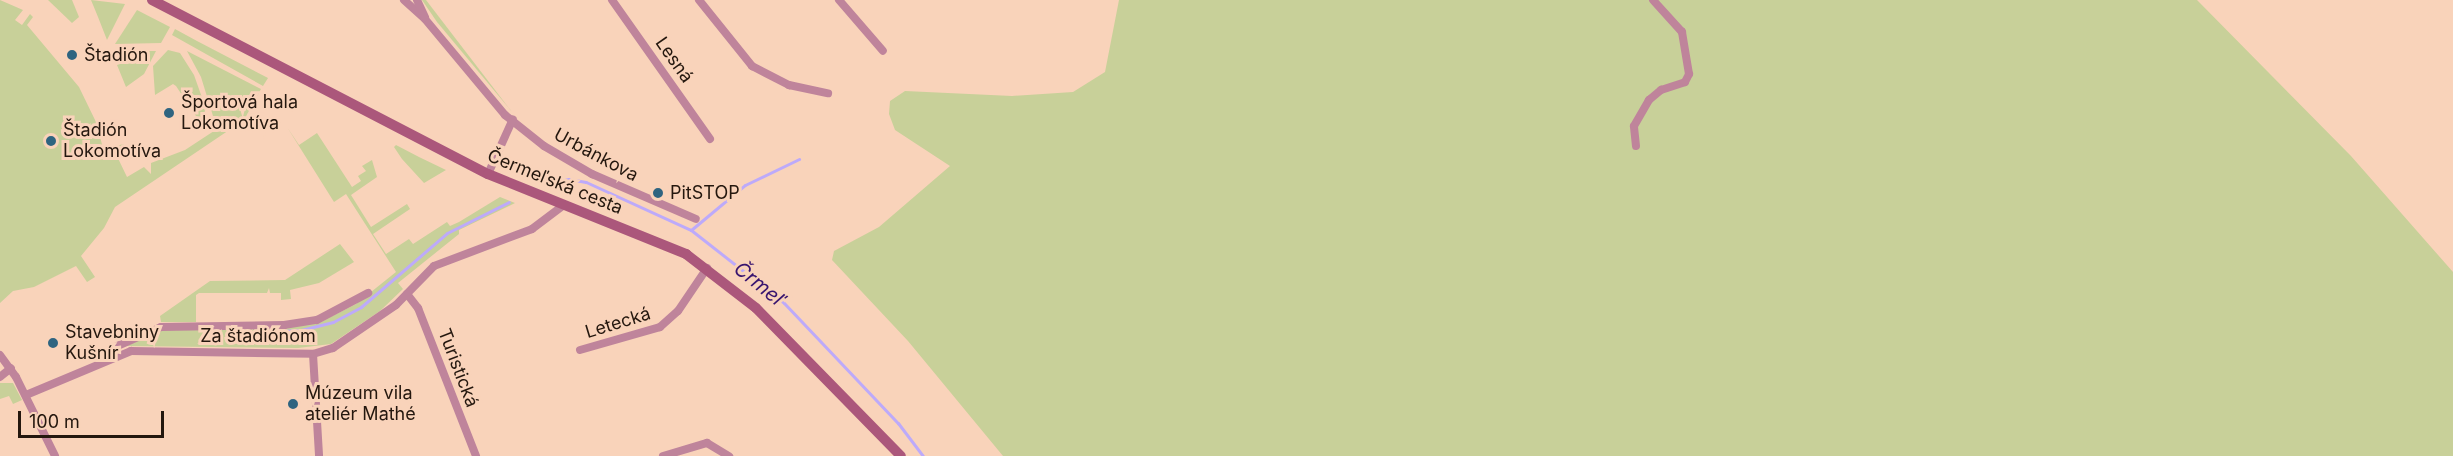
<!DOCTYPE html>
<html>
<head>
<meta charset="utf-8">
<style>
	body { margin:0 }
	#map { position:relative; width:2453px; height:456px; overflow:hidden; background:#f9d3ba; font-family:Inter,sans-serif }
	div>[style] { position:absolute }
	[style*='--x'] { left:calc(var(--x)*1px); top:calc(var(--y)*1px); width:calc(var(--w)*1px); rotate:calc(var(--a)*1deg) }
	.green>* { inset:0; background:#c8d099 }
	.stream>* { height:3px; margin:-1.5px; padding:0 1.5px; transform-origin:1.5px; border-radius:1.5px; background:#bdaafa }
	.street>* { height:8px; margin:-4px; padding:0 4px; transform-origin:4px; border-radius:4px; background:#bf849b }
	.secondary>* { height:10px; margin:-5px; padding:0 5px; transform-origin:5px; border-radius:5px; background:#ab577b }
	.dots>* { width:16px; height:16px; translate:-50% -50%; box-sizing:border-box; border:3px solid #f9d3ba; border-radius:50% }
	span { translate:-50% -50%; white-space:nowrap; text-align:center; line-height:1.15; -webkit-text-stroke:6px #f9d3ba; paint-order:stroke }
	.poi-label { font-size:18px; color:#24170e }
	.left { translate:0 -50%; text-align:left }
	.street-label { font-size:18px; color:#24170e }
	.water-label { font-size:20px; color:#38146f; font-style:italic }
	.scale { position:absolute; left:18px; top:411px; width:146px; height:27px; box-sizing:border-box; border:3px solid #24170e; border-top:0; padding-left:8px; font-size:18px; line-height:21px; white-space:nowrap; color:#24170e; -webkit-text-stroke:4px #f9d3ba; paint-order:stroke }
</style>
</head>
<body>
<div id="map">
	<div class="green">
		<div style="clip-path:polygon(0 0,23px 10px,15px 20px,22px 25px,30px 14px,33px 17px,27px 25px,79px 87px,96px 122px,103px 148px,125px 144px,114px 150px,127px 177px,144px 167px,151px 174px,151px 163px,185px 150px,217px 129px,201px 77px,187px 51px,261px 89px,244px 120px,115px 207px,104px 228px,81px 256px,95px 277px,87px 282px,76px 266px,34px 287px,13px 291px,0 303px)"></div>
		<div style="clip-path:polygon(48px 0,72px 0,79px 17px,72px 23px)"></div>
		<div style="clip-path:polygon(91px 0,125px 4px,107px 40px,98px 17px)"></div>
		<div style="clip-path:polygon(422px 0,426px 0,512px 112px,437px 22px)"></div>
		<div style="clip-path:polygon(1119px 0,2197px 0,2351px 156px,2453px 272px,2453px 456px,1003px 456px,908px 341px,832px 260px,834px 251px,879px 227px,950px 166px,895px 130px,889px 114px,890px 101px,905px 91px,1012px 96px,1073px 92px,1105px 72px)"></div>
		<div style="clip-path:polygon(137px 10px,170px 27px,161px 43px,115px 44px)"></div>
		<div style="clip-path:polygon(175px 29px,197px 41px,268px 78px,263px 86px,172px 35px)"></div>
		<div style="clip-path:polygon(168px 50px,180px 53px,194px 75px,205px 106px,204px 128px,176px 86px,173px 84px,155px 95px,153px 66px)"></div>
		<div style="clip-path:polygon(127px 51px,156px 51px,144px 74px,126px 87px,117px 65px,129px 61px)"></div>
		<div style="clip-path:polygon(287px 127px,299px 145px,317px 133px,352px 187px,361px 181px,358px 176px,366px 171px,362px 166px,372px 160px,377px 177px,351px 195px,371px 227px,407px 204px,410px 209px,373px 234px,386px 254px,409px 239px,413px 244px,447px 222px,450px 226px,459px 222px,500px 197px,515px 203px,459px 230px,459px 234px,398px 283px,403px 289px,380px 311px,331px 344px,298px 348px,126px 346px,161px 330px,321px 322px,356px 304px,396px 272px,346px 194px,334px 202px)"></div>
		<div style="clip-path:polygon(396px 145px,419px 157px,446px 170px,424px 183px,402px 159px,394px 147px)"></div>
		<div style="clip-path:polygon(340px 244px,354px 262px,319px 283px,290px 290px,291px 299px,281px 300px,281px 293px,270px 293px,269px 288px,267px 293px,199px 293px,196px 295px,196px 322px,161px 322px,160px 316px,210px 281px,285px 280px)"></div>
		<div style="clip-path:polygon(0 383px,13px 383px,22px 400px,13px 404px,9px 396px,0 399px)"></div>
	</div>
	<div class="stream">
		<div style="--x:551;--y:183;--w:18;--a:-13"></div>
		<div style="--x:569;--y:179;--w:17;--a:10"></div>
		<div style="--x:586;--y:182;--w:115;--a:24.6"></div>
		<div style="--x:691;--y:230;--w:118;--a:38.1"></div>
		<div style="--x:784;--y:303;--w:166;--a:46.5"></div>
		<div style="--x:898;--y:423;--w:41;--a:52.9"></div>
		<div style="--x:691;--y:230;--w:70;--a:-39.8"></div>
		<div style="--x:745;--y:185;--w:60;--a:-25.7"></div>
		<div style="--x:242;--y:333;--w:59;--a:-2.9"></div>
		<div style="--x:301;--y:330;--w:33;--a:-14"></div>
		<div style="--x:333;--y:322;--w:32;--a:-28"></div>
		<div style="--x:361;--y:307;--w:113;--a:-40.7"></div>
		<div style="--x:447;--y:233;--w:69;--a:-26.6"></div>
	</div>
	<div class="street">
		<div style="--x:404;--y:0;--w:28;--a:42"></div>
		<div style="--x:425;--y:19;--w:125;--a:50.2"></div>
		<div style="--x:505;--y:115;--w:50;--a:38.5"></div>
		<div style="--x:544;--y:146;--w:56;--a:30.3"></div>
		<div style="--x:592;--y:174;--w:113;--a:23.4"></div>
		<div style="--x:417;--y:0;--w:19;--a:65"></div>
		<div style="--x:612;--y:0;--w:170;--a:54.8"></div>
		<div style="--x:699;--y:0;--w:85;--a:51.2"></div>
		<div style="--x:752;--y:66;--w:42;--a:27.2"></div>
		<div style="--x:789;--y:85;--w:40;--a:12"></div>
		<div style="--x:839;--y:0;--w:67;--a:49.2"></div>
		<div style="--x:1636;--y:146;--w:20;--a:-96"></div>
		<div style="--x:1634;--y:126;--w:30;--a:-60"></div>
		<div style="--x:1649;--y:100;--w:16;--a:-40"></div>
		<div style="--x:1661;--y:90;--w:25;--a:-18"></div>
		<div style="--x:1685;--y:82;--w:9;--a:-63"></div>
		<div style="--x:1689;--y:74;--w:43;--a:-99.5"></div>
		<div style="--x:1682;--y:32;--w:43;--a:-132.2"></div>
		<div style="--x:488;--y:174;--w:60;--a:-65.6"></div>
		<div style="--x:407;--y:294;--w:18;--a:52"></div>
		<div style="--x:418;--y:308;--w:159;--a:68.6"></div>
		<div style="--x:115;--y:347;--w:50;--a:-23.5"></div>
		<div style="--x:161;--y:327;--w:123;--a:-0.9"></div>
		<div style="--x:284;--y:325;--w:33;--a:-9"></div>
		<div style="--x:317;--y:320;--w:58;--a:-27.9"></div>
		<div style="--x:580;--y:350;--w:83;--a:-16"></div>
		<div style="--x:660;--y:327;--w:24;--a:-42"></div>
		<div style="--x:678;--y:311;--w:52;--a:-56"></div>
		<div style="--x:313;--y:354;--w:102;--a:86.6"></div>
		<div style="--x:0;--y:355;--w:27;--a:54"></div>
		<div style="--x:16;--y:377;--w:88;--a:63.7"></div>
		<div style="--x:0;--y:377;--w:14;--a:-39"></div>
		<div style="--x:26;--y:395;--w:114;--a:-22.7"></div>
		<div style="--x:131;--y:351;--w:182;--a:0.9"></div>
		<div style="--x:313;--y:354;--w:21;--a:-17"></div>
		<div style="--x:333;--y:348;--w:76;--a:-34.3"></div>
		<div style="--x:396;--y:305;--w:54;--a:-45.7"></div>
		<div style="--x:434;--y:266;--w:105;--a:-20.7"></div>
		<div style="--x:532;--y:229;--w:39;--a:-37"></div>
		<div style="--x:663;--y:456;--w:46;--a:-16.5"></div>
		<div style="--x:707;--y:443;--w:26;--a:31"></div>
	</div>
	<div class="secondary">
		<div style="--x:152;--y:0;--w:378;--a:27.4"></div>
		<div style="--x:488;--y:174;--w:214;--a:22"></div>
		<div style="--x:686;--y:254;--w:88;--a:37.6"></div>
		<div style="--x:756;--y:308;--w:207;--a:45.6"></div>
	</div>
	<div class="dots">
		<div style="left:72px;top:55px;background:#2f6480"></div>
		<div style="left:169px;top:113px;background:#2f6480"></div>
		<div style="left:51px;top:141px;background:#2f6480"></div>
		<div style="left:658px;top:193px;background:#2f6480"></div>
		<div style="left:53px;top:343px;background:#2f6480"></div>
		<div style="left:293px;top:404px;background:#2f6480"></div>
	</div>
	<div class="poi-label">
		<span class="left" style="left:84px;top:55px">Štadión</span>
		<span class="left" style="left:181px;top:113px">Športová hala<br>Lokomotíva</span>
		<span class="left" style="left:63px;top:141px">Štadión<br>Lokomotíva</span>
		<span class="left" style="left:670px;top:193px">PitSTOP</span>
		<span class="left" style="left:65px;top:343px">Stavebniny<br>Kušnír</span>
		<span class="left" style="left:305px;top:404px">Múzeum vila<br>ateliér Mathé</span>
	</div>
	<div class="street-label">
		<span style="left:674px;top:60px;rotate:55deg">Lesná</span>
		<span style="left:596px;top:155px;rotate:28deg">Urbánkova</span>
		<span style="left:555px;top:182px;rotate:22deg">Čermeľská cesta</span>
		<span style="left:618px;top:323px;rotate:-17deg">Letecká</span>
		<span style="left:258px;top:336px">Za štadiónom</span>
		<span style="left:458px;top:368px;rotate:69deg">Turistická</span>
	</div>
	<div class="water-label">
		<span style="left:759px;top:284px;rotate:39deg">Črmeľ</span>
	</div>
	<div class="scale">100 m</div>
</div>
</body>
</html>
